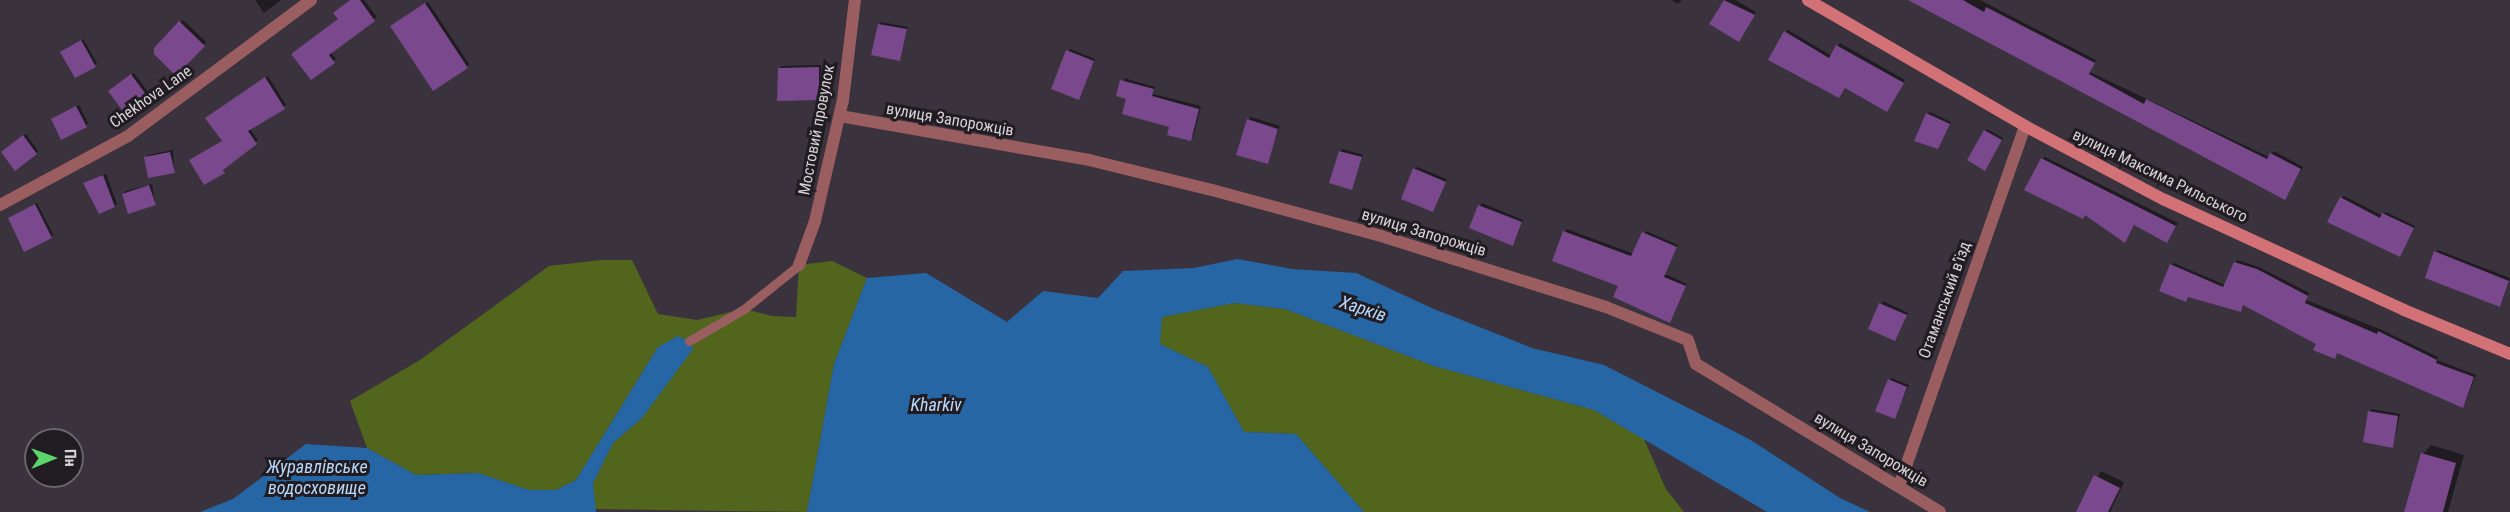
<!DOCTYPE html>
<html>
<head>
<meta charset="utf-8">
<style>
	body { margin:0 }
	#map { position:relative; width:2510px; height:512px; overflow:hidden; background:#3a333e; font-family:"Roboto Condensed",sans-serif }
	div>[style] { position:absolute }
	[style*='--x'] { left:calc(var(--x)*1px); top:calc(var(--y)*1px); width:calc(var(--w)*1px); rotate:calc(var(--a)*1deg) }
	.green>* { inset:0; background:#51651d }
	.water>* { inset:0; background:#2666a5 }
	.shadow>* { inset:0; background:#0007 }
	.building>* { inset:0; background:#7a488c }
	.service>* { height:9px; margin:-4.5px; padding:0 4.5px; transform-origin:4.5px; border-radius:4.5px; background:#9b5e60 }
	.minor>* { height:12px; margin:-6px; padding:0 6px; transform-origin:6px; border-radius:6px; background:#9b5e60 }
	.secondary>* { height:12px; margin:-6px; padding:0 6px; transform-origin:6px; border-radius:6px; background:#d27176 }
	span { translate:-50% -50%; white-space:nowrap; text-align:center; line-height:1.15; -webkit-text-stroke:6px #201c21; paint-order:stroke }
	.street-label { font-size:16px; color:#d7d3d9 }
	.water-label { font-size:18px; color:#b9d9fc; font-style:italic }
	.north { position:absolute; left:24px; top:428px; width:60px; height:60px; box-sizing:border-box; background:#201c21; border:2px solid #69656b; border-radius:50%; rotate:89deg; font-size:16px; font-weight:700; line-height:24px; text-align:center; color:#d7d3d9 }
	.north::after { content:''; display:block; margin:auto; width:21px; height:27px; background:#5cd56d; clip-path:polygon(50% 0,100% 100%,50% 72%,0 100%) }
</style>
</head>
<body>
<div id="map">
	<div class="green">
		<div style="clip-path:polygon(601px 260px,632px 260px,658px 314px,697px 320px,744px 309px,772px 316px,796px 317px,799px 265px,832px 261px,867px 278px,834px 364px,807px 512px,593px 509px,593px 483px,613px 443px,642px 418px,658px 347px,576px 480px,556px 490px,529px 490px,478px 473px,416px 475px,367px 448px,350px 401px,420px 360px,549px 266px)"></div>
		<div style="clip-path:polygon(1234px 303px,1285px 309px,1434px 366px,1594px 410px,1644px 439px,1666px 489px,1684px 512px,1364px 512px,1296px 434px,1244px 432px,1208px 367px,1160px 344px,1161px 317px)"></div>
	</div>
	<div class="water">
		<div style="clip-path:polygon(1237px 259px,1292px 269px,1356px 273px,1434px 309px,1532px 348px,1604px 365px,1749px 439px,1840px 498px,1870px 512px,1767px 512px,1594px 410px,1434px 366px,1285px 309px,1234px 303px,1162px 317px,1160px 344px,1208px 367px,1244px 432px,1296px 434px,1364px 512px,807px 512px,834px 364px,867px 278px,926px 273px,1007px 322px,1043px 291px,1098px 298px,1123px 271px,1194px 268px)"></div>
		<div style="clip-path:polygon(678px 336px,689px 341px,693px 349px,642px 418px,613px 443px,593px 483px,596px 512px,200px 512px,233px 499px,306px 444px,367px 448px,416px 475px,478px 473px,529px 490px,556px 490px,576px 480px,658px 347px)"></div>
	</div>
	<div class="shadow">
		<div style="clip-path:polygon(255px 0,281px 0,264px 13px)"></div>
		<div style="clip-path:polygon(352px 0,364px 0,377px 17px,331px 52px,336px 59px,311px 78px)"></div>
		<div style="clip-path:polygon(1671px 0,1682px 0,1678px 4px)"></div>
		<div style="clip-path:polygon(1725px 0,1735px 0,1756px 12px,1741px 38px,1711px 24px)"></div>
		<div style="clip-path:polygon(1912px 0,1980px 0,2096px 60px,2090px 72px,2269px 157px,2274px 151px,2303px 167px,2285px 198px)"></div>
		<div style="clip-path:polygon(428px 2px,469px 64px,467px 67px,394px 24px)"></div>
		<div style="clip-path:polygon(183px 20px,206px 42px,176px 73px,155px 48px)"></div>
		<div style="clip-path:polygon(881px 22px,908px 27px,900px 59px,879px 25px)"></div>
		<div style="clip-path:polygon(1788px 30px,1832px 56px,1840px 43px,1905px 80px,1889px 108px,1887px 110px,1845px 87px,1839px 96px,1785px 32px)"></div>
		<div style="clip-path:polygon(83px 39px,97px 63px,95px 65px,64px 50px)"></div>
		<div style="clip-path:polygon(1070px 49px,1095px 59px,1078px 98px,1068px 51px)"></div>
		<div style="clip-path:polygon(821px 65px,819px 99px,779px 68px,782px 66px)"></div>
		<div style="clip-path:polygon(134px 73px,152px 97px,128px 116px,112px 89px)"></div>
		<div style="clip-path:polygon(268px 76px,286px 105px,250px 129px,258px 140px,224px 166px,224px 172px,204px 183px,223px 140px,210px 116px)"></div>
		<div style="clip-path:polygon(1124px 78px,1155px 87px,1153px 94px,1201px 106px,1193px 137px,1190px 139px,1128px 98px)"></div>
		<div style="clip-path:polygon(79px 105px,88px 123px,86px 126px,53px 119px)"></div>
		<div style="clip-path:polygon(1930px 112px,1951px 122px,1938px 147px,1927px 114px)"></div>
		<div style="clip-path:polygon(1251px 117px,1280px 126px,1267px 162px,1248px 120px)"></div>
		<div style="clip-path:polygon(1987px 129px,2003px 138px,1987px 166px,1985px 131px)"></div>
		<div style="clip-path:polygon(26px 134px,38px 151px,36px 153px,5px 149px)"></div>
		<div style="clip-path:polygon(1343px 149px,1363px 155px,1352px 188px,1340px 151px)"></div>
		<div style="clip-path:polygon(173px 150px,174px 172px,145px 158px,148px 155px)"></div>
		<div style="clip-path:polygon(2045px 157px,2178px 223px,2169px 239px,2135px 224px,2125px 241px,2042px 159px)"></div>
		<div style="clip-path:polygon(1417px 167px,1447px 179px,1433px 211px,1414px 169px)"></div>
		<div style="clip-path:polygon(106px 174px,117px 204px,114px 206px,85px 183px)"></div>
		<div style="clip-path:polygon(152px 184px,155px 204px,123px 194px,126px 191px)"></div>
		<div style="clip-path:polygon(2344px 196px,2383px 216px,2386px 212px,2415px 226px,2400px 255px,2341px 198px)"></div>
		<div style="clip-path:polygon(37px 203px,53px 234px,51px 237px,9px 218px)"></div>
		<div style="clip-path:polygon(1482px 203px,1523px 220px,1515px 242px,1480px 206px)"></div>
		<div style="clip-path:polygon(1567px 229px,1634px 254px,1646px 231px,1678px 245px,1665px 274px,1687px 284px,1672px 318px,1670px 321px,1620px 285px,1565px 232px)"></div>
		<div style="clip-path:polygon(2438px 250px,2510px 278px,2502px 303px,2500px 305px,2435px 252px)"></div>
		<div style="clip-path:polygon(2237px 260px,2259px 267px,2309px 293px,2306px 300px,2382px 330px,2438px 357px,2437px 360px,2476px 375px,2465px 403px,2462px 406px,2338px 351px,2334px 357px,2318px 343px,2244px 304px,2240px 310px,2189px 295px,2186px 300px,2171px 265px,2174px 263px,2225px 285px)"></div>
		<div style="clip-path:polygon(1883px 301px,1908px 313px,1894px 339px,1881px 304px)"></div>
		<div style="clip-path:polygon(1891px 378px,1909px 385px,1894px 417px,1889px 380px)"></div>
		<div style="clip-path:polygon(2372px 409px,2400px 414px,2393px 446px,2369px 412px)"></div>
		<div style="clip-path:polygon(2431px 445px,2464px 455px,2448px 512px,2406px 512px,2423px 454px)"></div>
		<div style="clip-path:polygon(2101px 471px,2124px 482px,2110px 512px,2081px 512px)"></div>
	</div>
	<div class="building">
		<div style="clip-path:polygon(350px 0,360px 0,375px 21px,329px 55px,335px 63px,311px 80px,291px 54px,338px 19px,333px 13px)"></div>
		<div style="clip-path:polygon(1724px 0,1755px 15px,1739px 42px,1709px 24px)"></div>
		<div style="clip-path:polygon(1908px 0,1963px 0,1984px 12px,1986px 7px,2095px 63px,2089px 74px,2144px 104px,2146px 99px,2267px 159px,2270px 153px,2301px 169px,2285px 200px)"></div>
		<div style="clip-path:polygon(425px 3px,468px 68px,433px 91px,390px 26px)"></div>
		<div style="clip-path:polygon(179px 21px,205px 46px,176px 76px,154px 54px,154px 48px)"></div>
		<div style="clip-path:polygon(878px 24px,907px 29px,900px 61px,871px 55px)"></div>
		<div style="clip-path:polygon(1784px 31px,1829px 58px,1836px 45px,1904px 83px,1887px 112px,1845px 88px,1839px 98px,1768px 60px)"></div>
		<div style="clip-path:polygon(81px 40px,96px 67px,75px 78px,60px 52px)"></div>
		<div style="clip-path:polygon(1066px 50px,1094px 61px,1079px 100px,1051px 89px)"></div>
		<div style="clip-path:polygon(819px 67px,819px 100px,777px 101px,778px 68px)"></div>
		<div style="clip-path:polygon(131px 74px,150px 100px,128px 118px,108px 91px)"></div>
		<div style="clip-path:polygon(265px 77px,285px 109px,248px 131px,257px 144px,223px 170px,225px 173px,204px 185px,189px 160px,222px 141px,205px 118px)"></div>
		<div style="clip-path:polygon(1120px 80px,1154px 89px,1152px 96px,1199px 109px,1191px 141px,1167px 135px,1169px 127px,1122px 114px,1126px 99px,1116px 96px)"></div>
		<div style="clip-path:polygon(76px 106px,87px 127px,61px 140px,51px 119px)"></div>
		<div style="clip-path:polygon(1926px 113px,1950px 124px,1938px 149px,1914px 141px)"></div>
		<div style="clip-path:polygon(1247px 119px,1278px 129px,1268px 164px,1236px 155px)"></div>
		<div style="clip-path:polygon(1984px 130px,2002px 140px,1985px 171px,1967px 160px)"></div>
		<div style="clip-path:polygon(23px 135px,37px 154px,15px 171px,1px 152px)"></div>
		<div style="clip-path:polygon(1339px 151px,1362px 157px,1352px 190px,1329px 183px)"></div>
		<div style="clip-path:polygon(170px 152px,175px 173px,148px 178px,144px 157px)"></div>
		<div style="clip-path:polygon(2041px 158px,2176px 226px,2167px 243px,2134px 225px,2125px 243px,2085px 215px,2083px 219px,2024px 190px)"></div>
		<div style="clip-path:polygon(1413px 168px,1446px 182px,1433px 212px,1401px 199px)"></div>
		<div style="clip-path:polygon(103px 175px,115px 207px,99px 214px,83px 183px)"></div>
		<div style="clip-path:polygon(149px 185px,156px 205px,128px 214px,122px 194px)"></div>
		<div style="clip-path:polygon(2340px 197px,2380px 218px,2382px 213px,2414px 228px,2400px 257px,2327px 222px)"></div>
		<div style="clip-path:polygon(35px 204px,52px 238px,24px 252px,8px 218px)"></div>
		<div style="clip-path:polygon(1478px 205px,1522px 222px,1513px 246px,1469px 228px)"></div>
		<div style="clip-path:polygon(1563px 231px,1631px 256px,1642px 232px,1677px 247px,1664px 277px,1686px 286px,1670px 323px,1613px 297px,1618px 286px,1552px 261px)"></div>
		<div style="clip-path:polygon(2434px 251px,2509px 281px,2500px 307px,2425px 278px)"></div>
		<div style="clip-path:polygon(2234px 262px,2257px 269px,2308px 296px,2305px 303px,2377px 334px,2378px 331px,2437px 360px,2436px 363px,2474px 377px,2463px 408px,2337px 353px,2335px 359px,2313px 350px,2316px 344px,2243px 305px,2241px 312px,2188px 297px,2186px 302px,2159px 291px,2170px 264px,2223px 287px)"></div>
		<div style="clip-path:polygon(1879px 303px,1907px 315px,1895px 341px,1868px 329px)"></div>
		<div style="clip-path:polygon(1888px 379px,1907px 387px,1895px 419px,1875px 411px)"></div>
		<div style="clip-path:polygon(2368px 411px,2398px 416px,2393px 448px,2363px 442px)"></div>
		<div style="clip-path:polygon(2421px 453px,2456px 463px,2443px 512px,2404px 512px)"></div>
		<div style="clip-path:polygon(2094px 475px,2120px 488px,2108px 512px,2076px 512px)"></div>
	</div>
	<div class="service">
		<div style="--x:689;--y:341;--w:64;--a:-30.2"></div>
		<div style="--x:744;--y:309;--w:70;--a:-38.7"></div>
	</div>
	<div class="minor">
		<div style="--x:840;--y:116;--w:253;--a:10"></div>
		<div style="--x:1089;--y:160;--w:127;--a:13.7"></div>
		<div style="--x:1212;--y:190;--w:175;--a:15.2"></div>
		<div style="--x:1381;--y:236;--w:236;--a:17.5"></div>
		<div style="--x:1606;--y:307;--w:88;--a:21.9"></div>
		<div style="--x:1688;--y:340;--w:25;--a:72"></div>
		<div style="--x:1696;--y:364;--w:285;--a:31.2"></div>
		<div style="--x:0;--y:205;--w:145;--a:-28.3"></div>
		<div style="--x:128;--y:136;--w:228;--a:-36.6"></div>
		<div style="--x:799;--y:265;--w:47;--a:-70"></div>
		<div style="--x:815;--y:221;--w:124;--a:-77"></div>
		<div style="--x:843;--y:100;--w:101;--a:-83.2"></div>
		<div style="--x:1899;--y:486;--w:381;--a:-70.7"></div>
	</div>
	<div class="secondary">
		<div style="--x:1808;--y:0;--w:251;--a:30.1"></div>
		<div style="--x:2025;--y:126;--w:158;--a:27.9"></div>
		<div style="--x:2165;--y:200;--w:263;--a:24.7"></div>
		<div style="--x:2404;--y:310;--w:115;--a:22.5"></div>
	</div>
	<div class="street-label">
		<span style="left:151px;top:97px;rotate:-35deg">Chekhova Lane</span>
		<span style="left:950px;top:120px;rotate:10deg">вулиця Запорожців</span>
		<span style="left:817px;top:130px;rotate:-79deg">Мостовий провулок</span>
		<span style="left:2160px;top:176px;rotate:26deg">вулиця Максима Рильського</span>
		<span style="left:1424px;top:233px;rotate:17deg">вулиця Запорожців</span>
		<span style="left:1945px;top:300px;rotate:-70deg">Отаманський в'їзд</span>
		<span style="left:1871px;top:450px;rotate:31deg">вулиця Запорожців</span>
	</div>
	<div class="water-label">
		<span style="left:1363px;top:309px;rotate:18deg">Харків</span>
		<span style="left:936px;top:405px">Kharkiv</span>
		<span style="left:317px;top:478px">Журавлівське<br>водосховище</span>
	</div>
	<div class="north">Пн</div>
</div>
</body>
</html>
